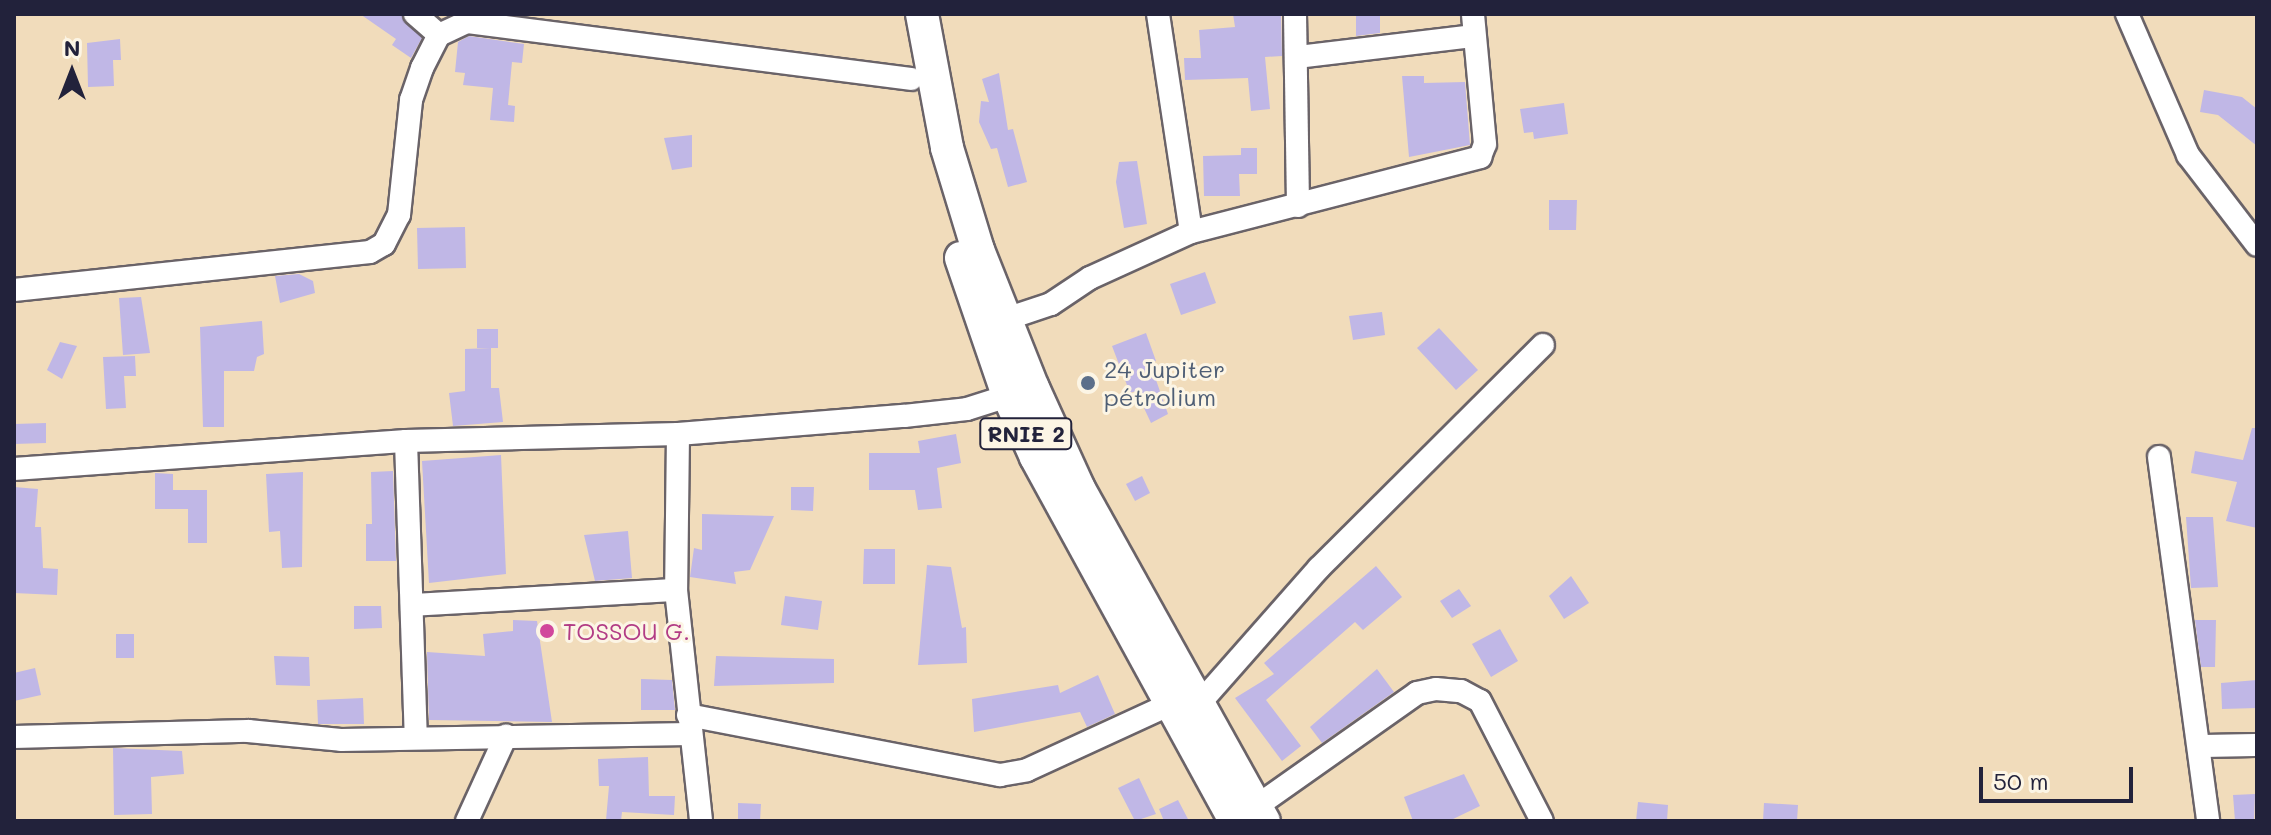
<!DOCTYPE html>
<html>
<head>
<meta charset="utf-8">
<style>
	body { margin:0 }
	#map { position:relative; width:2271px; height:835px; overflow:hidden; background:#f1dcbb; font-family:Mali,sans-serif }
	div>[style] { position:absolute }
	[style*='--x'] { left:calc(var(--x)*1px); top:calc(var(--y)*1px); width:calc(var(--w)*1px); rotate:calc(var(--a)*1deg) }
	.building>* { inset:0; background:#c0b7e6 }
	.roads { filter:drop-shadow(2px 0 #6a6368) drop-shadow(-2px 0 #6a6368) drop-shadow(0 2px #6a6368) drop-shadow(0 -2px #6a6368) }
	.minor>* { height:22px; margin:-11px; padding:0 11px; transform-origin:11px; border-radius:11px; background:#fff }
	.highway>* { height:32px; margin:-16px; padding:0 16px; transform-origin:16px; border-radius:16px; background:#fff }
	.dots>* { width:22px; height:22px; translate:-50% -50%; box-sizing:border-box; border:4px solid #fcf5e5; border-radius:50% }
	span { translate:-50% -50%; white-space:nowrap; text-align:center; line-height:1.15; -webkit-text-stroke:6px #fcf5e5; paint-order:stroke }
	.shield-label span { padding:2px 6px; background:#fcf5e5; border:2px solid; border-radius:6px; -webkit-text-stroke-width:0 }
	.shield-label { font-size:22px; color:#22223b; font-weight:700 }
	.service-label { font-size:24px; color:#4e5e75 }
	.left { translate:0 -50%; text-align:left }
	.hotel-label { font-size:24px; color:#b23c85 }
	.frame { position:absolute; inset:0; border:16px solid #22223b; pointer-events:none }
	.north { position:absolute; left:32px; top:32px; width:80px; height:80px; -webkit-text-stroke:6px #fcf5e5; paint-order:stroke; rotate:0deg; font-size:22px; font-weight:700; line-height:32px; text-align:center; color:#22223b }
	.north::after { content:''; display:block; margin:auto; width:28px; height:36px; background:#22223b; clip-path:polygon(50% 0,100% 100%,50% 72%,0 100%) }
	.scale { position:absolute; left:1979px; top:767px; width:154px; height:36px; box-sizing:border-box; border:4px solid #22223b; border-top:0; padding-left:10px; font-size:24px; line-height:28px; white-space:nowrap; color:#22223b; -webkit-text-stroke:6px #fcf5e5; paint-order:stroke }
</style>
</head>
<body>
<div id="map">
	<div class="building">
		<div style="clip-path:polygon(360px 14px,401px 15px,422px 38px,411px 58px,392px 45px,396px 39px)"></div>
		<div style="clip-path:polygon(1233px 14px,1281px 14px,1282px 56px,1265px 57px,1270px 109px,1251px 111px,1248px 78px,1185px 80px,1184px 58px,1201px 58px,1199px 30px,1235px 27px)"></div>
		<div style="clip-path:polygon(1356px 14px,1380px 14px,1380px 33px,1356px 36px)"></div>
		<div style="clip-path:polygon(469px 36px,524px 44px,522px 63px,512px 62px,508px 105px,515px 106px,514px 122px,490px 120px,493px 88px,463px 85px,465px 73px,455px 72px,458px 42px)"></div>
		<div style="clip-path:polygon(120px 39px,121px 60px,113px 60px,114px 86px,88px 87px,87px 43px)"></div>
		<div style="clip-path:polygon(999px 73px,1008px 130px,1013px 129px,1027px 182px,1008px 187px,997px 148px,991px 149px,979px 122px,981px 101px,989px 102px,982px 79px)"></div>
		<div style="clip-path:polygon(1402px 76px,1424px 76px,1424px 83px,1465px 82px,1470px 145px,1409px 157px)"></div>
		<div style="clip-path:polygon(2204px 90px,2242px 97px,2257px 109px,2257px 146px,2218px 115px,2200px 112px)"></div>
		<div style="clip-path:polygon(1564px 103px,1568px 134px,1534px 139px,1533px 132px,1524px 133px,1520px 109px)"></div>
		<div style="clip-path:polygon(692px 135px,692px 167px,672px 170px,664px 138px)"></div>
		<div style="clip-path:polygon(1241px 148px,1257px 148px,1257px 174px,1239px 174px,1240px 196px,1204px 196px,1203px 156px,1241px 155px)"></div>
		<div style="clip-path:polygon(1137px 161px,1147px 224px,1124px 228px,1116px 182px,1119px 162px)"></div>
		<div style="clip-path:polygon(1549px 200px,1577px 200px,1576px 230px,1549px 230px)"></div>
		<div style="clip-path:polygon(465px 227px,466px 268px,418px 269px,417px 228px)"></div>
		<div style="clip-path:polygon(1205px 272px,1216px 303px,1181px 315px,1170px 284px)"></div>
		<div style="clip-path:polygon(299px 274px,313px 281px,315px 293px,280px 303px,275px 276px)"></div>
		<div style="clip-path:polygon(141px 297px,150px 353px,123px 355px,119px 298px)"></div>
		<div style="clip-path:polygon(1382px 312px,1385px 335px,1353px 340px,1349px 316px)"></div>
		<div style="clip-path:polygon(262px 321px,264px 354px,257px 357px,254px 371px,224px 371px,224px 427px,203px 427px,200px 327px)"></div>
		<div style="clip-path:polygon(1439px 328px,1478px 370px,1456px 390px,1417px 348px)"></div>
		<div style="clip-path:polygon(477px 329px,498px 329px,498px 348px,477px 348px)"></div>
		<div style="clip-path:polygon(1146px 333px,1156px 361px,1150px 363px,1168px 414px,1151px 423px,1136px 391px,1130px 393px,1112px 346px)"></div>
		<div style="clip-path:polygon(60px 342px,77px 346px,62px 379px,47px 370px)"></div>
		<div style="clip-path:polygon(491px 348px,491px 388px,499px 388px,503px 422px,453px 426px,449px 393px,465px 391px,465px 349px)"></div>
		<div style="clip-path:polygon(135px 356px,136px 376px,124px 376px,126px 408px,106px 409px,103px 357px)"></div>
		<div style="clip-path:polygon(46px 423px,46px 443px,14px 444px,14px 424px)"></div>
		<div style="clip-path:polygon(2252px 428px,2257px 428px,2257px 528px,2226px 521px,2237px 482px,2191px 473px,2195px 451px,2243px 460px)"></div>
		<div style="clip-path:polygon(956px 434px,961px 463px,937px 468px,942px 508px,918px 510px,915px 490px,869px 490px,869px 453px,920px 453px,918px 441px)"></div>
		<div style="clip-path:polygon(501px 455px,506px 574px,429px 583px,422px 461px)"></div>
		<div style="clip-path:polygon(393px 471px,396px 561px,366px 561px,366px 524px,372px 524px,371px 472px)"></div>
		<div style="clip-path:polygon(303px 472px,302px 567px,282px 568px,280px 531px,269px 532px,266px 474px)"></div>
		<div style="clip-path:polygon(155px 473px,173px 474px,173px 490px,207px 490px,207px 543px,188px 543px,188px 509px,155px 509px)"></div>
		<div style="clip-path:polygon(1142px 476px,1150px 493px,1135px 501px,1126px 484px)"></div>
		<div style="clip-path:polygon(14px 487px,38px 489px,35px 527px,41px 527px,43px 568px,58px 569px,57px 595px,14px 593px)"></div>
		<div style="clip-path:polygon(791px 487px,814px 487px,813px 511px,791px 510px)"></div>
		<div style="clip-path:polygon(702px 514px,774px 516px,750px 570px,734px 572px,736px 584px,690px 577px,694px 548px,702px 550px)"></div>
		<div style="clip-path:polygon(2186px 517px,2213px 517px,2218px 587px,2191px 588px)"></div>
		<div style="clip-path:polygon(628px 531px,632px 578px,595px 581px,584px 535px)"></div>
		<div style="clip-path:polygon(864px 549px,895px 549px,895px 584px,863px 584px)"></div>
		<div style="clip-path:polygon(927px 565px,951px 567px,962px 628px,966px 627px,967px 663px,918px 665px)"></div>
		<div style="clip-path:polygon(1376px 566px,1402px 597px,1363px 630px,1355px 622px,1266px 700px,1301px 746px,1282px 761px,1235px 698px,1274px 674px,1264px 663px)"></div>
		<div style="clip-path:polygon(1571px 576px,1589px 603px,1564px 619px,1549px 596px)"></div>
		<div style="clip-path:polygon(1459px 589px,1471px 606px,1452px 618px,1440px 601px)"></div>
		<div style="clip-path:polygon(785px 596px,822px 601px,818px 630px,781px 625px)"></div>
		<div style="clip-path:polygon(354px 606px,381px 606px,382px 628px,354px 629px)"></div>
		<div style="clip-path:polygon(513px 620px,537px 621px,552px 722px,429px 720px,427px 652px,485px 656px,483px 634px,513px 631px)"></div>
		<div style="clip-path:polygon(2195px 620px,2216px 620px,2215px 667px,2201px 667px)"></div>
		<div style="clip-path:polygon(1500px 629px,1518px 661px,1491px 677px,1472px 644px)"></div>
		<div style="clip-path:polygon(116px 634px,134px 634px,134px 658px,116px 658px)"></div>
		<div style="clip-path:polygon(274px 656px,309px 657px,310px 686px,276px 685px)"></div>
		<div style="clip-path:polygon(716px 656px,834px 659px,834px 683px,714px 686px)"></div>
		<div style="clip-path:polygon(35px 668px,41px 695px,14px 701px,14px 673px)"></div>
		<div style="clip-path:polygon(1377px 669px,1394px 692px,1322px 743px,1310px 727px)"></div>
		<div style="clip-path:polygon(1098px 675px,1115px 714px,1087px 727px,1080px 712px,974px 732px,972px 699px,1058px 685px,1060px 693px)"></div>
		<div style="clip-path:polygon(641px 679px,672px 680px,675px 710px,641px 710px)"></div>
		<div style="clip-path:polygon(2257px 680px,2257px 708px,2222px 709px,2221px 683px)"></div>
		<div style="clip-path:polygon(363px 698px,364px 724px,318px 724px,317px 700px)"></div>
		<div style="clip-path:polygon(113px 748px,182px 751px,184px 774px,151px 777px,152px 814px,114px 815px)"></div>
		<div style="clip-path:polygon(648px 757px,649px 796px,675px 796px,674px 815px,622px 812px,621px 821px,606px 820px,609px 786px,599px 786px,598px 759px)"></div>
		<div style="clip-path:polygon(1464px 774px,1480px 806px,1449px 821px,1413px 821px,1404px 797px)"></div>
		<div style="clip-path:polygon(1139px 778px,1156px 814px,1135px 821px,1118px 788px)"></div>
		<div style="clip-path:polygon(2255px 794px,2254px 821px,2235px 821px,2233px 795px)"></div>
		<div style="clip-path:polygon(1178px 800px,1189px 821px,1164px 821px,1159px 809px)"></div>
		<div style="clip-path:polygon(1638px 802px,1668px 805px,1667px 821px,1636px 821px)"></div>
		<div style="clip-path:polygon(738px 803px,761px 804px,760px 821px,738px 821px)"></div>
		<div style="clip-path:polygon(1764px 803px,1798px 805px,1797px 821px,1763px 821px)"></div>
	</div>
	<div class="roads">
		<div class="minor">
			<div style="--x:415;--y:14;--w:32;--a:41"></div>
			<div style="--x:1158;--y:14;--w:220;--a:81.4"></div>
			<div style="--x:1295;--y:14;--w:192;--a:89.1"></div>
			<div style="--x:2127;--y:14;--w:154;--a:66.6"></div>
			<div style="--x:2188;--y:155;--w:113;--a:52.5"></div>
			<div style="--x:1297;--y:57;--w:176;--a:-6.8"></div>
			<div style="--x:14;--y:290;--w:358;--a:-6.1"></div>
			<div style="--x:370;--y:252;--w:16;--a:-30"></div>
			<div style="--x:384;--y:244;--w:33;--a:-63"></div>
			<div style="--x:399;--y:215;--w:116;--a:-84"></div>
			<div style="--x:411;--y:100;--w:34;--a:-71"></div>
			<div style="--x:422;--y:68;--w:37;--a:-63"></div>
			<div style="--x:439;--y:35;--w:31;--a:-25"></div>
			<div style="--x:467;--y:22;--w:448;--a:7.3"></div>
			<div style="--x:1006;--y:319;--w:47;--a:-18.4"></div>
			<div style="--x:1051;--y:304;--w:47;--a:-33.7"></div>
			<div style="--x:1090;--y:278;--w:111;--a:-24.5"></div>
			<div style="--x:1191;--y:232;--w:299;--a:-14.5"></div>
			<div style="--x:1480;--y:157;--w:14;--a:-69"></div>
			<div style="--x:1485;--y:144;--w:131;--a:-95.3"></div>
			<div style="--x:678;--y:434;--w:156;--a:90.7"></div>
			<div style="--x:676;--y:590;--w:232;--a:83.8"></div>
			<div style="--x:406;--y:441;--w:295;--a:88.1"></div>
			<div style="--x:2159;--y:457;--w:367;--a:82.3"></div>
			<div style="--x:14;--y:469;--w:393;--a:-4.1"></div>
			<div style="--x:406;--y:441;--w:272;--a:-1.5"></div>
			<div style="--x:678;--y:434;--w:227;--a:-4.6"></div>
			<div style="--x:904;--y:416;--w:63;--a:-6.3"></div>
			<div style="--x:967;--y:409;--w:57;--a:-17.5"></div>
			<div style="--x:412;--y:605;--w:264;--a:-3.3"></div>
			<div style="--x:1199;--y:704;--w:181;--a:-48.6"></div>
			<div style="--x:1319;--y:568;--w:316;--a:-44.9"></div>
			<div style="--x:688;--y:715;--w:318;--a:10.9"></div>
			<div style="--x:1000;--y:775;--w:27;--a:-10"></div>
			<div style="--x:1027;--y:770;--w:161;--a:-24.7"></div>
			<div style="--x:14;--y:737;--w:234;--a:-1.5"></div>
			<div style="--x:248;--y:731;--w:93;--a:5.5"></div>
			<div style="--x:341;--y:740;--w:349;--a:-1"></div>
			<div style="--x:2201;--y:746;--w:56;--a:-1"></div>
			<div style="--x:1257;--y:806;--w:196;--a:-35.2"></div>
			<div style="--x:1417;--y:693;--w:19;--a:-12"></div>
			<div style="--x:1436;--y:689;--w:25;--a:5"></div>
			<div style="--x:1461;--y:691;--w:21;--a:28"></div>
			<div style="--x:1480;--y:701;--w:135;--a:62.7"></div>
			<div style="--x:467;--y:821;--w:94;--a:-65.4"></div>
		</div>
		<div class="highway">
			<div style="--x:922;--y:14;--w:136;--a:79.4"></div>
			<div style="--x:947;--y:148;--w:107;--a:73.1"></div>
			<div style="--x:978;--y:250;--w:149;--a:68.3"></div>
			<div style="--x:1033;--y:388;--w:111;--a:65.5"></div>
			<div style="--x:1079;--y:489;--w:380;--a:60.9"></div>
			<div style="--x:961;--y:258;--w:145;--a:71.1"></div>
			<div style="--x:1008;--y:395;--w:68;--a:65.7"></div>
			<div style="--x:1036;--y:457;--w:415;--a:61.3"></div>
		</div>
	</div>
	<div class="dots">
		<div style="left:1088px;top:383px;background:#5c6f8a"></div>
		<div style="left:547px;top:631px;background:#d1479c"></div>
	</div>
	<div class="shield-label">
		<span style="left:1026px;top:434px">RNIE 2</span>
	</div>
	<div class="service-label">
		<span class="left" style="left:1104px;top:383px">24 Jupiter<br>pétrolium</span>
	</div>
	<div class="hotel-label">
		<span class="left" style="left:563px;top:631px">TOSSOU G.</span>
	</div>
	<div class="frame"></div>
	<div class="north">N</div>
	<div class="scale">50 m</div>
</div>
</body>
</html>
